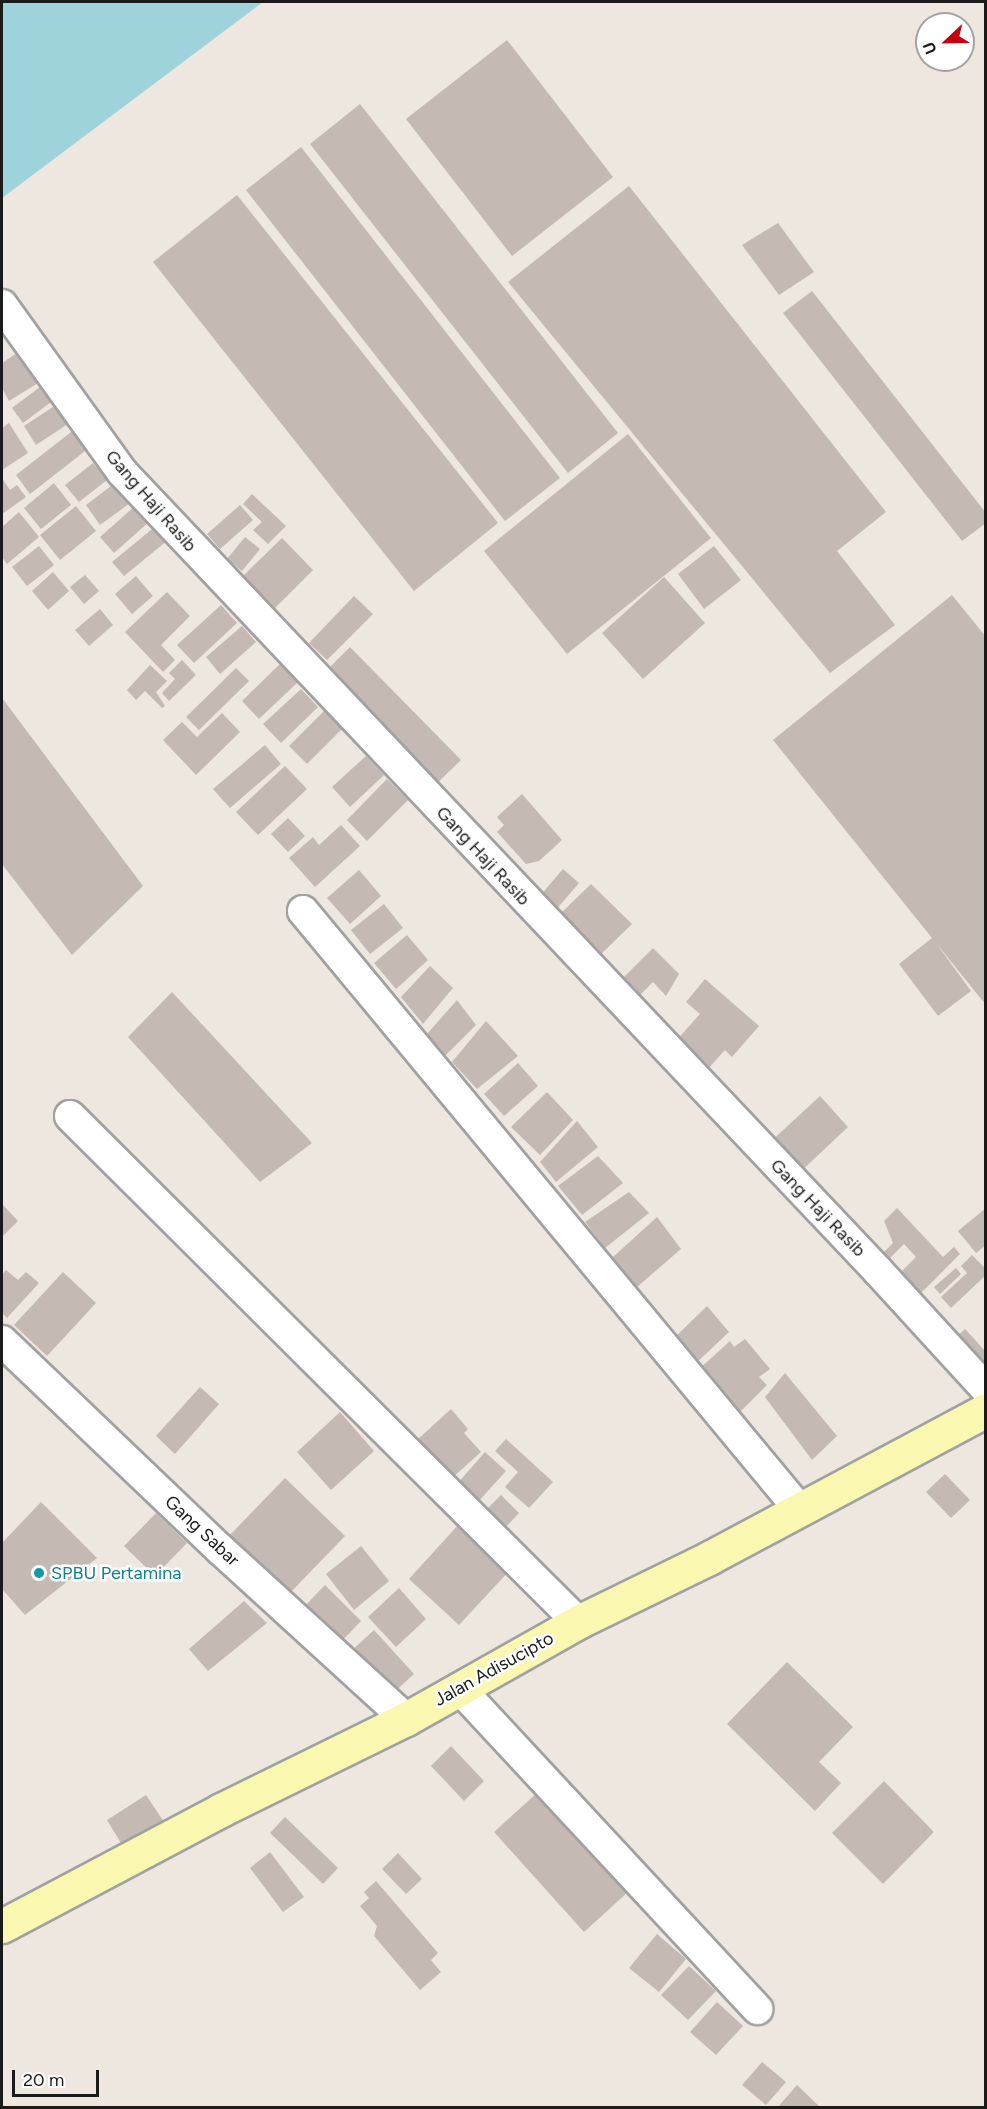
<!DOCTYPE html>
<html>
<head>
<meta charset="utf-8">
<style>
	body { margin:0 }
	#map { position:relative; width:987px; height:2109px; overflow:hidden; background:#ede7df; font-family:Figtree,sans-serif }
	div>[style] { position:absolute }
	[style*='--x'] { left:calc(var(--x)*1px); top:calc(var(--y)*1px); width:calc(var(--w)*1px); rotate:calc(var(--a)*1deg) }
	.water>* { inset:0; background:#9ed3dc }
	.building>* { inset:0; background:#c4b9b3 }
	.roads { filter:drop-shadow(2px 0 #a1a1a1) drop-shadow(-2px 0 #a1a1a1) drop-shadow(0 2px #a1a1a1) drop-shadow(0 -2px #a1a1a1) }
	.street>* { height:30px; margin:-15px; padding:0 15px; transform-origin:15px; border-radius:15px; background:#fff }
	.secondary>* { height:33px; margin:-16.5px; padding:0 16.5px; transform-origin:16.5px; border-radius:16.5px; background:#faf8b0 }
	.dots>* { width:16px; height:16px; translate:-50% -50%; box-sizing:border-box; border:3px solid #fff; border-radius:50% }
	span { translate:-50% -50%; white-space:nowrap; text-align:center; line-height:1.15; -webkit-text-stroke:5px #fff; paint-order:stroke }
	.street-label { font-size:18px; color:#1a1a1a }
	.culture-label { font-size:18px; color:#0d838f }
	.left { translate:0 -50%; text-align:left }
	.frame { position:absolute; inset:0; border:3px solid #1a1a1a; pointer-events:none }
	.north { position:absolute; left:915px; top:12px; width:60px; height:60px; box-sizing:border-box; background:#fff; border:2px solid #a3a3a3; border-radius:50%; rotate:248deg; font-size:16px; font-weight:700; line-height:24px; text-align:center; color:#1a1a1a }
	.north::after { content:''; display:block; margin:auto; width:21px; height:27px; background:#c5000f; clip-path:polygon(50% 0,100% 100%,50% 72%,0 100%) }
	.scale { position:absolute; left:12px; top:2070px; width:87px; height:27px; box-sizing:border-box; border:3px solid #1a1a1a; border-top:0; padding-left:8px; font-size:18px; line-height:21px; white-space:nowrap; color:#1a1a1a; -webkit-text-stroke:4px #fff; paint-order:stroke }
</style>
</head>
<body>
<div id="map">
	<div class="water">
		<div style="clip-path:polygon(2px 2px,263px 2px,2px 198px)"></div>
	</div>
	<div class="building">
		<div style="clip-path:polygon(507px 40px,613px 177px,512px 256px,406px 119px)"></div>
		<div style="clip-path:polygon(360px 104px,618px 433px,568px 473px,310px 144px)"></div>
		<div style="clip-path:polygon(301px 147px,560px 478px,505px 521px,246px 190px)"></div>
		<div style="clip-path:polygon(629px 186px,886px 512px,837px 551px,895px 625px,830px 673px,508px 282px)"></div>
		<div style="clip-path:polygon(237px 195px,498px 523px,414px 591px,153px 262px)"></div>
		<div style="clip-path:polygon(778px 223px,814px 272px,779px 295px,742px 245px)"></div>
		<div style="clip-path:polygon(812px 291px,986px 513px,986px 523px,962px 541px,783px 313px)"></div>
		<div style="clip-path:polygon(23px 349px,43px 380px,9px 401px,2px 388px,2px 363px)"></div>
		<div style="clip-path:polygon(48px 381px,55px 399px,23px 423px,12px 408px)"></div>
		<div style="clip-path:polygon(62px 401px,74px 420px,36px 445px,24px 426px)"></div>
		<div style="clip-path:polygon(9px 423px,28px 453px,2px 470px,2px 428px)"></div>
		<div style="clip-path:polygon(75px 429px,89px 448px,30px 494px,16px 475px)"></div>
		<div style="clip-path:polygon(628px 434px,711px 538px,567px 654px,484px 551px)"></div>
		<div style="clip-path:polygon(93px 463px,107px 480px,79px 502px,65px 485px)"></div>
		<div style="clip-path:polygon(2px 478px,10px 490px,17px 485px,26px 497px,2px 514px)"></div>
		<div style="clip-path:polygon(54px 483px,71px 505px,41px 529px,24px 508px)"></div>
		<div style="clip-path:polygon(115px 483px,130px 503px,100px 525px,86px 505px)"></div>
		<div style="clip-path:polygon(252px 494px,286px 526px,268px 544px,253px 530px,262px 522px,243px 504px)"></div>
		<div style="clip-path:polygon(136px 505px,150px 521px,114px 553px,100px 537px)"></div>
		<div style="clip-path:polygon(240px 505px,253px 520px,220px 549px,207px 534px)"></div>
		<div style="clip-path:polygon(76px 506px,96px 531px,60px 560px,40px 535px)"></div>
		<div style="clip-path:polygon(19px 512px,39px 537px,7px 564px,2px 557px,2px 527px)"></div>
		<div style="clip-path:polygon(157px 525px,168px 540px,124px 576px,112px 562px)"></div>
		<div style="clip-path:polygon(245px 537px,260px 549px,242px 571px,227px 559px)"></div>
		<div style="clip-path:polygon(282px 538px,313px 570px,275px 608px,243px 576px)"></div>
		<div style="clip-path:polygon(39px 546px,54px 565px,27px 586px,12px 567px)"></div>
		<div style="clip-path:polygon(714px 546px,741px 580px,704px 609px,678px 574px)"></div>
		<div style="clip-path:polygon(53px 572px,69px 591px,48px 610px,32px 591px)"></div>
		<div style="clip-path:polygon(85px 575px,99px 591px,84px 604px,70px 587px)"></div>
		<div style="clip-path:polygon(136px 576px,153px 596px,132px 614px,115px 594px)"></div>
		<div style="clip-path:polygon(664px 577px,705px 623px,643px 679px,602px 633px)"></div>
		<div style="clip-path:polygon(167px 592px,190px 616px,161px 645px,175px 660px,163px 672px,125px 632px)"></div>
		<div style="clip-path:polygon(952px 595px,986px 637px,986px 1005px,936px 943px,971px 991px,938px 1016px,899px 964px,932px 938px,773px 740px)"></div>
		<div style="clip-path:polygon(354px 596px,373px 614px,327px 660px,309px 643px)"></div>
		<div style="clip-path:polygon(221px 605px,237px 623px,194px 663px,177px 645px)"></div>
		<div style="clip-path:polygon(100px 609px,113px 625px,89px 646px,75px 630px)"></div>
		<div style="clip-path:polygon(242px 626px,256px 642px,220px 674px,206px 657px)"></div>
		<div style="clip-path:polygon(350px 647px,461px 760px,431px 789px,320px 677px)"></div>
		<div style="clip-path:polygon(182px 660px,196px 675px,169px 701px,162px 693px,175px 679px,169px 673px)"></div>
		<div style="clip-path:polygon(282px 662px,299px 681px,259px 719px,242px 701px)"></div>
		<div style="clip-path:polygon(150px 665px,167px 681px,156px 692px,165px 706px,162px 708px,145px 691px,136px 700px,127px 690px)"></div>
		<div style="clip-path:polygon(236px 668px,249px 681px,199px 730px,186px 717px)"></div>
		<div style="clip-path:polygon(301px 689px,318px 707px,281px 743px,263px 724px)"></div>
		<div style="clip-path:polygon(2px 698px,143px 886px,72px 955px,2px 864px)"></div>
		<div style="clip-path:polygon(329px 706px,347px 724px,307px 764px,289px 746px)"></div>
		<div style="clip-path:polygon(222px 713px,240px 732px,196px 775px,163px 740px,182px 722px,197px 737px)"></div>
		<div style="clip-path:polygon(265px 745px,281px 764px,230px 808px,213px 789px)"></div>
		<div style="clip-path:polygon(366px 756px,384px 775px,350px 807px,332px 787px)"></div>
		<div style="clip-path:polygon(285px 766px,307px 789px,258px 835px,236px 812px)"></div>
		<div style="clip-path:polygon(387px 779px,408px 800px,367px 841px,347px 820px)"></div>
		<div style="clip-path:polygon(522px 794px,562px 840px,539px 861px,526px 864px,497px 832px,504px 825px,497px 817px)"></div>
		<div style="clip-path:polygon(288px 818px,305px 836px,288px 852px,271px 834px)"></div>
		<div style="clip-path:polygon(341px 825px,360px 846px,315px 887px,289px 858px,313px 837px,319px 845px)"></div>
		<div style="clip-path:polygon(563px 869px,579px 883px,555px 911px,539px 897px)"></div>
		<div style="clip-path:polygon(359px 870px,381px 896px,350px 924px,327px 898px)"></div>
		<div style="clip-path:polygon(591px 884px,632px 924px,597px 958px,557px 917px)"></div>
		<div style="clip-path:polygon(384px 904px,403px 928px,370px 954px,351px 930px)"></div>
		<div style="clip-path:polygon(407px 935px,428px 960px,396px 989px,374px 963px)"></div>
		<div style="clip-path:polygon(653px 948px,679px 974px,666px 996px,653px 982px,635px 1000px,618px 983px)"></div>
		<div style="clip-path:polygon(430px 966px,453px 988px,423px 1024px,401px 997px)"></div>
		<div style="clip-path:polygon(705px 979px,759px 1026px,732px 1057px,725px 1050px,706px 1071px,674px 1043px,700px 1014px,686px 1002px)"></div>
		<div style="clip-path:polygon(172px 992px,312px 1143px,260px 1182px,128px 1037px)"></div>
		<div style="clip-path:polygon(457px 1000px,476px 1025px,444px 1057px,427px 1034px)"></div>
		<div style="clip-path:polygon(486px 1021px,518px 1056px,477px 1089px,452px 1062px)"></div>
		<div style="clip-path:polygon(518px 1063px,538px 1086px,504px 1116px,484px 1094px)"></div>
		<div style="clip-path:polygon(547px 1092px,573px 1120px,540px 1155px,511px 1127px)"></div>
		<div style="clip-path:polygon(820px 1096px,848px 1127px,797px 1175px,768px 1144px)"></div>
		<div style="clip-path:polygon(577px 1121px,598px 1147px,556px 1182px,540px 1162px)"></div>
		<div style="clip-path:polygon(598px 1156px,623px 1183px,582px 1215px,558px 1186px)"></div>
		<div style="clip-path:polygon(629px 1192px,649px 1213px,605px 1248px,585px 1222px)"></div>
		<div style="clip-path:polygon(2px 1204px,18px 1221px,2px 1237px)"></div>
		<div style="clip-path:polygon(897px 1208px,943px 1257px,954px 1247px,960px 1254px,916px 1298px,896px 1277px,916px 1257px,904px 1244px,885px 1263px,879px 1257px,893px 1243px,884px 1221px)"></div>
		<div style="clip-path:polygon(986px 1208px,986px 1245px,976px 1253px,958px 1231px)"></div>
		<div style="clip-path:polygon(657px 1217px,681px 1249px,637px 1287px,613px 1257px)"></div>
		<div style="clip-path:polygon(972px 1255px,986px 1269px,986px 1275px,951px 1308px,941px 1297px,967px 1273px,961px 1266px)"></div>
		<div style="clip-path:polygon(956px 1268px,961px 1274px,940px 1294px,934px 1287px)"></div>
		<div style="clip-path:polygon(6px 1270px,18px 1280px,26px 1272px,39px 1283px,7px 1318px,2px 1313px,2px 1275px)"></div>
		<div style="clip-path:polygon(63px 1272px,96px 1303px,47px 1356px,14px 1325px)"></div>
		<div style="clip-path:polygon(707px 1306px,729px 1332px,694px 1365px,672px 1340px)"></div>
		<div style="clip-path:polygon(965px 1329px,986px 1352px,986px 1375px,954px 1339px)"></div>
		<div style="clip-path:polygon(745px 1339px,770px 1369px,759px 1377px,767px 1385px,738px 1414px,697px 1371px,730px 1341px,734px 1347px)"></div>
		<div style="clip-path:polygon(785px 1373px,837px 1436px,812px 1460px,765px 1397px)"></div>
		<div style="clip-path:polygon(200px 1387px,219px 1404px,175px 1454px,156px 1436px)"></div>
		<div style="clip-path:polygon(451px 1409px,468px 1429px,464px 1433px,481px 1452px,452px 1478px,418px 1439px)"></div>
		<div style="clip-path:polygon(340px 1412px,374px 1451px,331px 1490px,297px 1452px)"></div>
		<div style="clip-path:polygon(506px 1439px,553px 1482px,529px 1508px,505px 1487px,518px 1472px,495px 1451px)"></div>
		<div style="clip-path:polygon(485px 1452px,506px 1471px,478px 1502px,457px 1484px)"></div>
		<div style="clip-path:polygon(945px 1474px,970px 1500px,951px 1518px,926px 1492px)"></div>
		<div style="clip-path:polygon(285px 1478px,345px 1536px,289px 1594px,229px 1536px)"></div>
		<div style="clip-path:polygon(501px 1495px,519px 1513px,503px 1530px,484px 1512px)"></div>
		<div style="clip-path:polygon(41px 1502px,97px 1558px,25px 1615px,2px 1589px,2px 1543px)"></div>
		<div style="clip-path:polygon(156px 1513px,187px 1543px,155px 1576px,124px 1546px)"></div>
		<div style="clip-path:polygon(460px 1523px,511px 1569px,459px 1625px,409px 1579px)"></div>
		<div style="clip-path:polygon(361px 1546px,389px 1581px,354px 1610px,326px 1574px)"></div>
		<div style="clip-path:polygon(325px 1585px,361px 1621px,339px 1644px,303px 1608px)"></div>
		<div style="clip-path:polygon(399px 1588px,426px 1619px,396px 1647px,368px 1617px)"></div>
		<div style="clip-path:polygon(244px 1601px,267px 1623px,208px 1671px,189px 1649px)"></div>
		<div style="clip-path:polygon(374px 1630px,414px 1674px,389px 1697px,349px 1653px)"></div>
		<div style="clip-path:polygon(787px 1662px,853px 1727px,819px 1762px,841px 1783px,815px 1811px,727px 1724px)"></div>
		<div style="clip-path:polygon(451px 1746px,484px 1781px,464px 1801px,431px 1766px)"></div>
		<div style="clip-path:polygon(884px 1781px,934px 1832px,883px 1884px,832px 1833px)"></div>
		<div style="clip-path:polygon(538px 1792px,628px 1892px,584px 1932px,494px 1832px)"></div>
		<div style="clip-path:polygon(146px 1795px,164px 1822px,124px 1848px,107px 1820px)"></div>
		<div style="clip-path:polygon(285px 1817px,338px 1868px,323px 1884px,270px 1833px)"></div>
		<div style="clip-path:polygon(270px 1852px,304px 1897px,283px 1912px,250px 1868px)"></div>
		<div style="clip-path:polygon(398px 1853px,422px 1879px,406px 1894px,382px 1869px)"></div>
		<div style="clip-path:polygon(376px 1881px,438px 1953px,431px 1960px,441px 1972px,420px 1990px,374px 1936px,377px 1926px,360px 1906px,369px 1898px,364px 1892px)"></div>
		<div style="clip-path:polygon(657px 1934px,686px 1959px,659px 1992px,629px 1968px)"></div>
		<div style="clip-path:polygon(689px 1966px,716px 1991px,688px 2020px,661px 1995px)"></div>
		<div style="clip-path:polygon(717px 2002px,743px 2026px,716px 2055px,690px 2032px)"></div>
		<div style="clip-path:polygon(762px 2062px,786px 2082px,766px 2105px,742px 2085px)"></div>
		<div style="clip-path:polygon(797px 2085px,821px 2108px,777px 2108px)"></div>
	</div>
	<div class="roads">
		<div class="street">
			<div style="--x:2;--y:305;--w:206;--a:54.3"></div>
			<div style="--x:122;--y:472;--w:1100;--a:46.58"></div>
			<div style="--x:878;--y:1271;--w:160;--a:47.5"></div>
			<div style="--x:303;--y:911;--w:777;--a:50.33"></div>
			<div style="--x:70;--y:1116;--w:717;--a:44.89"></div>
			<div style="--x:2;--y:1341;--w:303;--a:43.7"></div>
			<div style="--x:221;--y:1550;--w:251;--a:42.4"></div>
			<div style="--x:460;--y:1689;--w:437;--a:47.1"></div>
		</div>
		<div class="secondary">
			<div style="--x:2;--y:1926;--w:248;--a:-27.9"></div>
			<div style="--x:221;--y:1810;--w:206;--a:-26.2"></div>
			<div style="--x:406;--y:1719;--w:197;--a:-29.4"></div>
			<div style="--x:578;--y:1622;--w:146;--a:-26"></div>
			<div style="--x:709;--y:1558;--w:314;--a:-28.1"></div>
		</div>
	</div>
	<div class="dots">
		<div style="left:39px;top:1573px;background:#0f9aa8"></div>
	</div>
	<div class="street-label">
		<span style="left:151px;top:501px;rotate:49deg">Gang Haji Rasib</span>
		<span style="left:483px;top:856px;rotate:47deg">Gang Haji Rasib</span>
		<span style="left:818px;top:1208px;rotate:46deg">Gang Haji Rasib</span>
		<span style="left:202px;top:1531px;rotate:43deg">Gang Sabar</span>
		<span style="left:494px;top:1669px;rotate:-29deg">Jalan Adisucipto</span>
	</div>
	<div class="culture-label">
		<span class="left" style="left:51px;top:1573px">SPBU Pertamina</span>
	</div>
	<div class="frame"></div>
	<div class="north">U</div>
	<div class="scale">20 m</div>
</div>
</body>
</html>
